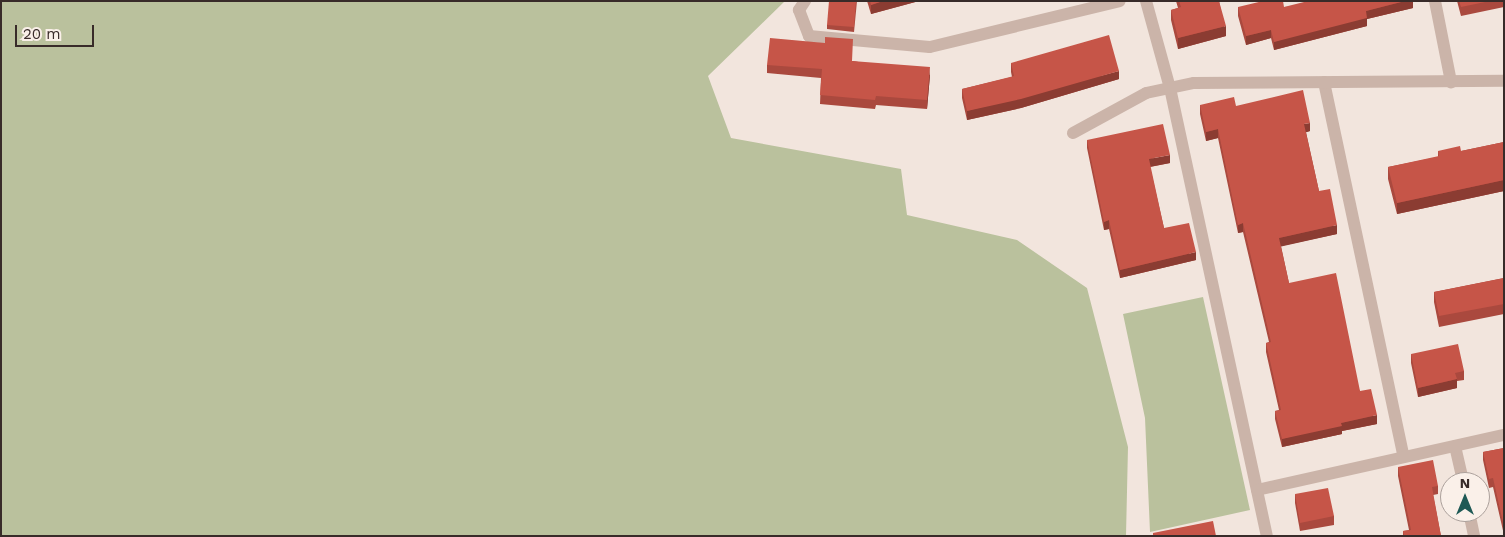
<!DOCTYPE html>
<html>
<head>
<meta charset="utf-8">
<style>
	body { margin:0 }
	#map { position:relative; width:1505px; height:537px; overflow:hidden; background:#f2e5dd; font-family:"Work Sans",sans-serif }
	div>[style] { position:absolute }
	[style*='--x'] { left:calc(var(--x)*1px); top:calc(var(--y)*1px); width:calc(var(--w)*1px); rotate:calc(var(--a)*1deg) }
	.green>* { inset:0; background:#bac19d }
	.minor>* { height:12px; margin:-6px; padding:0 6px; transform-origin:6px; border-radius:6px; background:#cbb4a9 }
	.wall>* { inset:0; background:#aa493e }
	.shaded-wall>* { inset:0; background:#8b3c32 }
	.building>* { inset:0; background:#c65548 }
	span { translate:-50% -50%; white-space:nowrap; text-align:center; line-height:1.15; -webkit-text-stroke:5px #faf0e9; paint-order:stroke }
	.frame { position:absolute; inset:0; border:2px solid #382b29; pointer-events:none }
	.north { position:absolute; left:1440px; top:472px; width:50px; height:50px; box-sizing:border-box; background:#faf0e9; border:1px solid #aca19c; border-radius:50%; rotate:0deg; font-size:14px; font-weight:700; line-height:20px; text-align:center; color:#382b29 }
	.north::after { content:''; display:block; margin:auto; width:18px; height:22px; background:#1e5955; clip-path:polygon(50% 0,100% 100%,50% 72%,0 100%) }
	.scale { position:absolute; left:15px; top:25px; width:79px; height:22px; box-sizing:border-box; border:2px solid #382b29; border-top:0; padding-left:6px; font-size:15px; line-height:18px; white-space:nowrap; color:#382b29; -webkit-text-stroke:4px #faf0e9; paint-order:stroke }
</style>
</head>
<body>
<div id="map">
	<div class="green">
		<div style="clip-path:polygon(1px 1px,785px 1px,708px 76px,731px 138px,901px 169px,907px 215px,1017px 240px,1087px 288px,1128px 447px,1126px 536px,1px 536px)"></div>
		<div style="clip-path:polygon(1203px 297px,1250px 510px,1150px 532px,1145px 418px,1123px 314px)"></div>
	</div>
	<div class="minor">
		<div style="--x:805;--y:1;--w:11;--a:124"></div>
		<div style="--x:799;--y:10;--w:28;--a:69"></div>
		<div style="--x:809;--y:36;--w:121;--a:5.2"></div>
		<div style="--x:930;--y:47;--w:195;--a:-13.6"></div>
		<div style="--x:1146;--y:1;--w:90;--a:74.6"></div>
		<div style="--x:1170;--y:88;--w:458;--a:77.8"></div>
		<div style="--x:1435;--y:1;--w:83;--a:78.8"></div>
		<div style="--x:1324;--y:82;--w:383;--a:78"></div>
		<div style="--x:1073;--y:133;--w:83;--a:-28.7"></div>
		<div style="--x:1146;--y:93;--w:49;--a:-11.8"></div>
		<div style="--x:1194;--y:83;--w:310;--a:-0.4"></div>
		<div style="--x:1455;--y:446;--w:37;--a:77"></div>
		<div style="--x:1257;--y:490;--w:253;--a:-12.6"></div>
		<div style="--x:1469;--y:512;--w:25;--a:78"></div>
	</div>
	<div class="wall">
		<div style="clip-path:polygon(857px 1px,854px 32px,827px 29px,827px 25px)"></div>
		<div style="clip-path:polygon(867px 1px,919px 1px,871px 14px)"></div>
		<div style="clip-path:polygon(1176px 1px,1219px 1px,1226px 36px,1178px 49px,1171px 20px,1171px 10px,1178px 8px)"></div>
		<div style="clip-path:polygon(1413px 1px,1413px 8px,1367px 19px,1367px 26px,1274px 50px,1271px 38px,1246px 45px,1238px 16px,1238px 7px,1284px 7px)"></div>
		<div style="clip-path:polygon(1457px 1px,1504px 1px,1504px 7px,1461px 16px)"></div>
		<div style="clip-path:polygon(853px 61px,930px 75px,927px 109px,876px 105px,875px 109px,820px 104px,821px 78px,767px 73px,767px 65px)"></div>
		<div style="clip-path:polygon(1011px 63px,1119px 79px,1021px 108px,967px 120px,962px 98px,962px 89px,1012px 77px,1011px 72px)"></div>
		<div style="clip-path:polygon(1200px 105px,1236px 106px,1310px 131px,1306px 132px,1319px 191px,1337px 234px,1281px 246px,1289px 283px,1360px 391px,1377px 424px,1342px 431px,1342px 434px,1282px 447px,1275px 419px,1275px 411px,1279px 410px,1266px 352px,1266px 343px,1269px 342px,1243px 232px,1238px 233px,1218px 138px,1206px 141px,1200px 114px)"></div>
		<div style="clip-path:polygon(1504px 137px,1504px 191px,1397px 214px,1388px 179px,1388px 167px,1438px 157px,1438px 151px,1461px 151px,1504px 142px)"></div>
		<div style="clip-path:polygon(1087px 140px,1170px 163px,1150px 167px,1164px 228px,1196px 260px,1120px 278px,1109px 229px,1104px 230px,1087px 148px)"></div>
		<div style="clip-path:polygon(1504px 278px,1504px 314px,1439px 327px,1434px 302px,1434px 292px)"></div>
		<div style="clip-path:polygon(1411px 354px,1464px 371px,1464px 380px,1457px 381px,1457px 388px,1418px 397px,1411px 363px)"></div>
		<div style="clip-path:polygon(1504px 448px,1504px 535px,1493px 487px,1489px 488px,1483px 460px,1483px 452px)"></div>
		<div style="clip-path:polygon(1398px 467px,1438px 486px,1438px 494px,1433px 495px,1441px 536px,1403px 536px,1403px 531px,1409px 530px,1398px 476px)"></div>
		<div style="clip-path:polygon(1295px 494px,1334px 516px,1334px 525px,1300px 531px,1295px 503px)"></div>
	</div>
	<div class="shaded-wall">
		<div style="clip-path:polygon(883px 1px,919px 1px,871px 14px,871px 5px)"></div>
		<div style="clip-path:polygon(1405px 1px,1413px 1px,1413px 8px,1367px 19px,1367px 26px,1274px 50px,1274px 42px,1366px 11px)"></div>
		<div style="clip-path:polygon(1226px 26px,1226px 36px,1178px 49px,1178px 38px)"></div>
		<div style="clip-path:polygon(1271px 30px,1271px 38px,1246px 45px,1246px 36px)"></div>
		<div style="clip-path:polygon(930px 67px,930px 75px,927px 109px,927px 100px)"></div>
		<div style="clip-path:polygon(1119px 71px,1119px 79px,1021px 108px,967px 120px,967px 111px)"></div>
		<div style="clip-path:polygon(1310px 123px,1310px 131px,1304px 133px,1304px 124px)"></div>
		<div style="clip-path:polygon(1218px 129px,1218px 138px,1206px 141px,1206px 132px)"></div>
		<div style="clip-path:polygon(1170px 155px,1170px 163px,1149px 167px,1149px 159px)"></div>
		<div style="clip-path:polygon(1504px 180px,1504px 191px,1397px 214px,1397px 203px)"></div>
		<div style="clip-path:polygon(1109px 220px,1109px 229px,1104px 230px,1104px 222px)"></div>
		<div style="clip-path:polygon(1243px 223px,1243px 232px,1238px 233px,1238px 225px)"></div>
		<div style="clip-path:polygon(1337px 225px,1337px 234px,1279px 247px,1279px 238px)"></div>
		<div style="clip-path:polygon(1196px 252px,1196px 260px,1120px 278px,1120px 270px)"></div>
		<div style="clip-path:polygon(1457px 379px,1457px 388px,1418px 397px,1418px 388px)"></div>
		<div style="clip-path:polygon(1377px 415px,1377px 424px,1342px 431px,1342px 434px,1282px 447px,1282px 439px,1341px 423px)"></div>
	</div>
	<div class="building">
		<div style="clip-path:polygon(829px 1px,856px 1px,854px 27px,827px 25px)"></div>
		<div style="clip-path:polygon(870px 1px,883px 1px,871px 5px)"></div>
		<div style="clip-path:polygon(1179px 1px,1219px 1px,1226px 26px,1178px 38px,1171px 10px,1181px 7px)"></div>
		<div style="clip-path:polygon(1263px 1px,1283px 1px,1284px 7px,1308px 1px,1405px 1px,1366px 11px,1367px 18px,1274px 42px,1271px 30px,1246px 36px,1238px 7px)"></div>
		<div style="clip-path:polygon(1459px 1px,1490px 1px,1461px 7px)"></div>
		<div style="clip-path:polygon(1109px 35px,1119px 71px,1021px 99px,967px 111px,962px 89px,1014px 76px,1011px 63px)"></div>
		<div style="clip-path:polygon(825px 37px,853px 39px,852px 61px,930px 67px,927px 100px,876px 96px,875px 100px,820px 95px,822px 69px,767px 65px,770px 38px,825px 43px)"></div>
		<div style="clip-path:polygon(1303px 90px,1310px 123px,1304px 124px,1319px 191px,1330px 189px,1337px 225px,1279px 238px,1289px 283px,1336px 273px,1360px 391px,1371px 389px,1377px 415px,1341px 423px,1342px 426px,1282px 439px,1275px 411px,1281px 410px,1266px 343px,1271px 342px,1243px 223px,1238px 225px,1218px 129px,1206px 132px,1200px 105px,1234px 97px,1236px 106px)"></div>
		<div style="clip-path:polygon(1163px 124px,1170px 155px,1149px 159px,1164px 228px,1189px 223px,1196px 252px,1120px 270px,1109px 220px,1104px 222px,1087px 140px)"></div>
		<div style="clip-path:polygon(1504px 142px,1504px 180px,1397px 203px,1388px 167px,1439px 156px,1438px 151px,1460px 146px,1461px 151px)"></div>
		<div style="clip-path:polygon(1504px 278px,1504px 304px,1439px 316px,1434px 292px)"></div>
		<div style="clip-path:polygon(1458px 344px,1464px 371px,1455px 373px,1457px 379px,1418px 388px,1411px 354px)"></div>
		<div style="clip-path:polygon(1504px 448px,1504px 527px,1493px 478px,1489px 479px,1483px 452px)"></div>
		<div style="clip-path:polygon(1433px 460px,1438px 486px,1432px 487px,1441px 536px,1404px 536px,1403px 531px,1411px 530px,1398px 467px)"></div>
		<div style="clip-path:polygon(1328px 488px,1334px 516px,1300px 523px,1295px 494px)"></div>
		<div style="clip-path:polygon(1213px 521px,1216px 536px,1153px 536px,1153px 533px)"></div>
	</div>
	<div class="frame"></div>
	<div class="north">N</div>
	<div class="scale">20 m</div>
</div>
</body>
</html>
